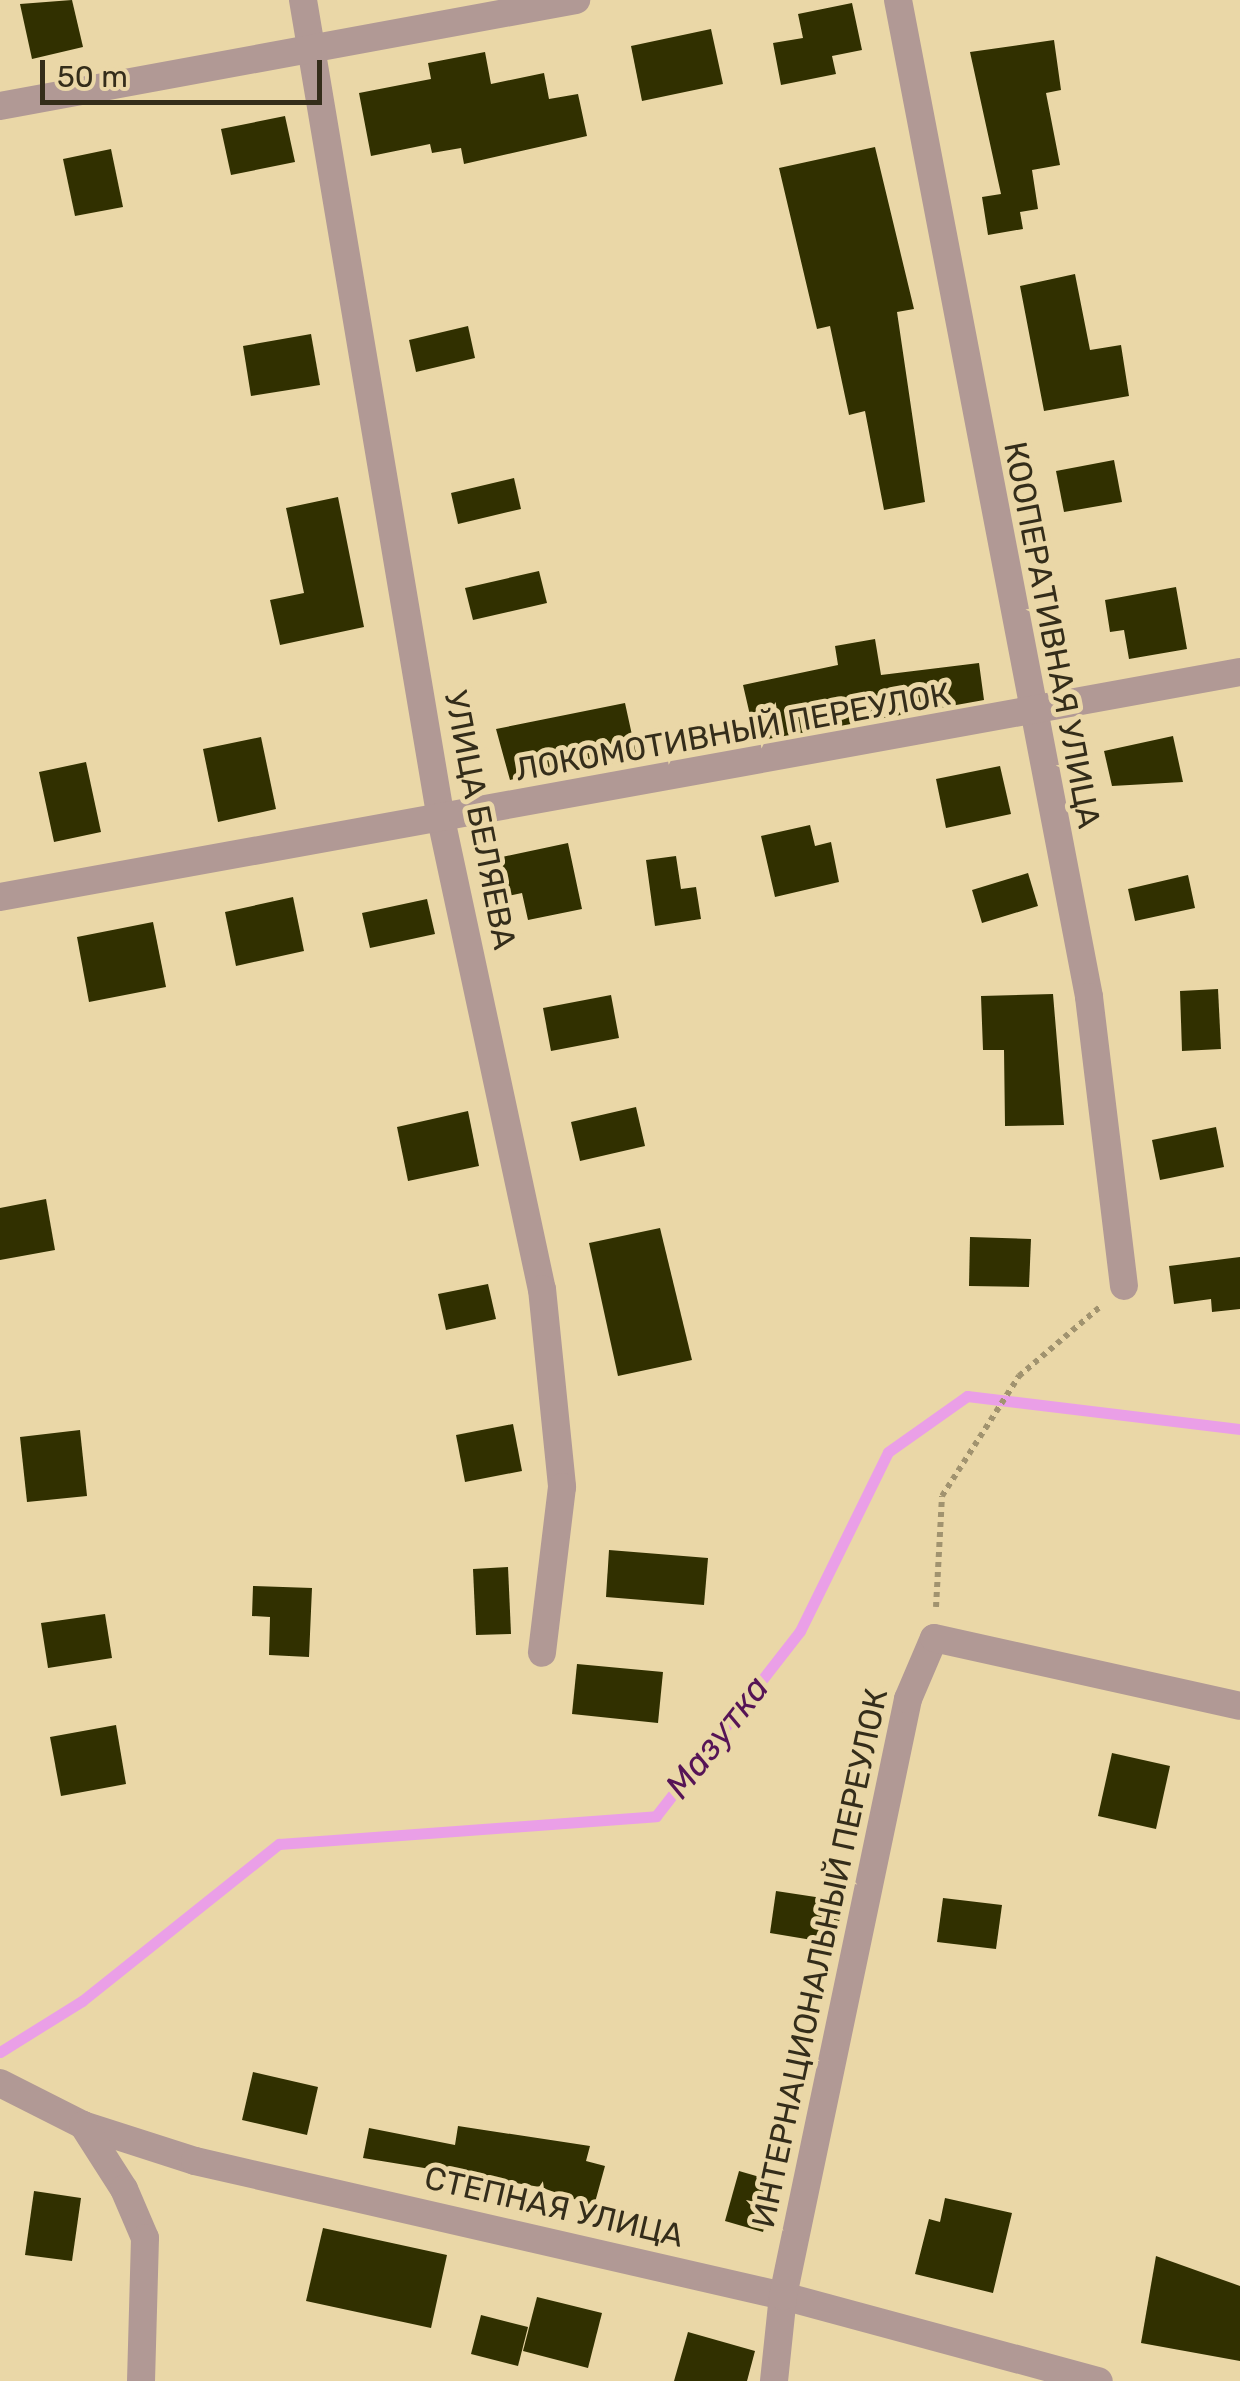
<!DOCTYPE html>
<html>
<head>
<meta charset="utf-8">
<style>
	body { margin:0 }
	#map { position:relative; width:1240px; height:2381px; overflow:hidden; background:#ead7a7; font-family:Rubik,sans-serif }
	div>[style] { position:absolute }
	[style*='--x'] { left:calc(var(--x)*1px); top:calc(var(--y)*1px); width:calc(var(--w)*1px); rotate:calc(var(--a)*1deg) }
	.stream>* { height:11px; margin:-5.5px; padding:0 5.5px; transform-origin:5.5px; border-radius:5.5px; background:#ea9fe7 }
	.building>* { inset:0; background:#313000 }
	.path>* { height:6px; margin-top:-3px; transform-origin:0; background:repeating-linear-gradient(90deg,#a1936f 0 5px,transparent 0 10px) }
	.minor>* { height:28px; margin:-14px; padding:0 14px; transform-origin:14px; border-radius:14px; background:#b19995 }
	.tertiary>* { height:28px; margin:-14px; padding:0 14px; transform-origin:14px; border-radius:14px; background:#b19995 }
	span { translate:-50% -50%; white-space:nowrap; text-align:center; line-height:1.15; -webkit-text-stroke:10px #ead7a7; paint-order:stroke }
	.street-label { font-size:32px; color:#342d1a }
	.water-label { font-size:35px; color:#561456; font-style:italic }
	.scale { position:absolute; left:40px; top:60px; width:282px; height:45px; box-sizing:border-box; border:5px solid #342d1a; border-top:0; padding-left:12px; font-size:30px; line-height:35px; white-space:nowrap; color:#342d1a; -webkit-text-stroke:8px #ead7a7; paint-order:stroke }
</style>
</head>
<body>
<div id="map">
	<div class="stream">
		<div style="--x:0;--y:2052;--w:97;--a:-31.9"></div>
		<div style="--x:82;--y:2001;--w:252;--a:-38.6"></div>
		<div style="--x:279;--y:1844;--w:378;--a:-4.2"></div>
		<div style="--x:656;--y:1816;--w:234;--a:-52.1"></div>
		<div style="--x:800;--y:1631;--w:199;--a:-63.8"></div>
		<div style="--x:888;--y:1452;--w:97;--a:-35.3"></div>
		<div style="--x:967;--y:1396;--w:275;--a:6.9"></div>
	</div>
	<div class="building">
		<div style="clip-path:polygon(72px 0,83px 47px,32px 59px,20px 4px)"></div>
		<div style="clip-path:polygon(852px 3px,862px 50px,832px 56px,836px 74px,781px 85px,773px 43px,803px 38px,798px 14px)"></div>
		<div style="clip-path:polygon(711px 29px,723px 84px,642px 101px,631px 46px)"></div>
		<div style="clip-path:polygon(1054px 40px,1061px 90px,1046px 93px,1060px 165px,1032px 170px,1038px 209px,1020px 212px,1023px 229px,988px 235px,982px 197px,1001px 194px,970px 52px)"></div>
		<div style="clip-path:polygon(485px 52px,491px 84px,544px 73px,549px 99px,578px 94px,587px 136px,464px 164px,461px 148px,432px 153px,430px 144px,371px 156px,359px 93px,431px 79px,428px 63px)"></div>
		<div style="clip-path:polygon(285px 116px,295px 162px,231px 175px,221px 129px)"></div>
		<div style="clip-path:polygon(875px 147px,914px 309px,897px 312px,925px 502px,884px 510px,865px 411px,849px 415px,830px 326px,817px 329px,779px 168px)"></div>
		<div style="clip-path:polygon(111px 149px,123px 207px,75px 216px,63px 159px)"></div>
		<div style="clip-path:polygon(1075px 274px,1090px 350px,1121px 345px,1129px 396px,1044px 411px,1020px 286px)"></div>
		<div style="clip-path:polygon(468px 326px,475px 358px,416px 372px,409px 340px)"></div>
		<div style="clip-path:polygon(311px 334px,320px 385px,251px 396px,243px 346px)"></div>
		<div style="clip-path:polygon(1114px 460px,1122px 502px,1064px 512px,1056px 471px)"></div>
		<div style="clip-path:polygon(514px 478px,521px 509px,458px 524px,451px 493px)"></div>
		<div style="clip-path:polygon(338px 497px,364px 627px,280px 645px,270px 600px,304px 593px,286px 508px)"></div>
		<div style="clip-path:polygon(539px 571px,547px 603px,473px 620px,465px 588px)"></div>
		<div style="clip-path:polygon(1176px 587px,1187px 649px,1129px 659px,1124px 630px,1110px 632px,1105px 600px)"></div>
		<div style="clip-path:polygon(875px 639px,881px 675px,979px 663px,984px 700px,756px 741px,743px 685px,838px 665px,835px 646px)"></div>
		<div style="clip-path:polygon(625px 703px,637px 758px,603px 765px,601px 756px,510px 780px,496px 729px)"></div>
		<div style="clip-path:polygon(1173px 736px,1183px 782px,1112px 786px,1104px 751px)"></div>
		<div style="clip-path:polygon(261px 737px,276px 809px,218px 822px,203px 749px)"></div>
		<div style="clip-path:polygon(86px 762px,101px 832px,54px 842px,39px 772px)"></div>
		<div style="clip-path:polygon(1000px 766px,1011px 814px,946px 828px,936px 779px)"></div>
		<div style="clip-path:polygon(810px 825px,815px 846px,831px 842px,839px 882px,775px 897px,761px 836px)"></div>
		<div style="clip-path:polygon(568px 843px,582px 909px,528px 920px,522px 893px,504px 897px,497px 858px)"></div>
		<div style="clip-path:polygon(676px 856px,681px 889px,696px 887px,701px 919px,655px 926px,646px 860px)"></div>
		<div style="clip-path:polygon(1028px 873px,1038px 906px,982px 923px,972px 890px)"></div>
		<div style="clip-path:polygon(1188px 875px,1195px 908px,1135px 921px,1128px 889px)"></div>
		<div style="clip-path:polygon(293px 897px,304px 951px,236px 966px,225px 912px)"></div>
		<div style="clip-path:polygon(427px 899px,435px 934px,370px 948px,362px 913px)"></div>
		<div style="clip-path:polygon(153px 922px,166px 987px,89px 1002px,77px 937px)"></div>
		<div style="clip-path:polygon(1218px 989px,1221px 1049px,1182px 1051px,1180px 991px)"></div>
		<div style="clip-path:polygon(1053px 994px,1064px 1125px,1005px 1126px,1004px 1050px,983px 1050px,981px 996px)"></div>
		<div style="clip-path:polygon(611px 995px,619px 1038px,551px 1051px,543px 1008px)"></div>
		<div style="clip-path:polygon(636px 1107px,645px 1146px,580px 1161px,571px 1122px)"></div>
		<div style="clip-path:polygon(468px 1111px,479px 1166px,408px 1181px,397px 1127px)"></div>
		<div style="clip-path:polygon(1216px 1127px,1224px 1167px,1160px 1180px,1152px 1140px)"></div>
		<div style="clip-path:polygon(46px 1199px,55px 1250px,0 1260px,0 1208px)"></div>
		<div style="clip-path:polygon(660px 1228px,692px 1360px,618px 1376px,589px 1243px)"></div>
		<div style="clip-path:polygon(970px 1237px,1031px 1239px,1029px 1287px,969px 1286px)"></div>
		<div style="clip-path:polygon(1240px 1257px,1240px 1309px,1212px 1312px,1211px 1299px,1174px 1304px,1169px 1266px)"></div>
		<div style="clip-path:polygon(488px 1284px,496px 1319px,446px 1330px,438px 1294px)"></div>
		<div style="clip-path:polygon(513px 1424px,522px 1471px,465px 1482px,456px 1435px)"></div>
		<div style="clip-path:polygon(80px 1430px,87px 1496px,27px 1502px,20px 1437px)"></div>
		<div style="clip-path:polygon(609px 1550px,708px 1558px,704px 1605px,606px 1597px)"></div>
		<div style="clip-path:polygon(508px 1567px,511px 1634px,476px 1635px,473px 1569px)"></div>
		<div style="clip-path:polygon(253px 1586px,312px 1588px,309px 1657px,269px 1655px,270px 1617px,252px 1616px)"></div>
		<div style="clip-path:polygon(105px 1614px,112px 1658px,48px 1668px,41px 1623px)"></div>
		<div style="clip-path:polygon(577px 1664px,663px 1672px,658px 1723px,572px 1714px)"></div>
		<div style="clip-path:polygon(116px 1725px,126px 1784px,61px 1796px,50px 1737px)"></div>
		<div style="clip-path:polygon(1112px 1753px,1170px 1766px,1156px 1829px,1098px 1816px)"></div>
		<div style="clip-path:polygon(776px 1891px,842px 1901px,836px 1944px,770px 1933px)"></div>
		<div style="clip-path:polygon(943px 1898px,1002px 1905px,996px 1949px,937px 1942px)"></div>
		<div style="clip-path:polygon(253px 2072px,318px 2087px,307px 2135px,242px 2120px)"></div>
		<div style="clip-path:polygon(458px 2126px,590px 2146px,586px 2161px,605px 2166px,594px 2206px,540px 2187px,363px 2158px,369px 2128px,455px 2145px)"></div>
		<div style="clip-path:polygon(739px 2171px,777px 2182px,763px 2232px,725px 2221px)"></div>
		<div style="clip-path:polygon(34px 2191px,81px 2198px,72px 2261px,25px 2255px)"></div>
		<div style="clip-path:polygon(945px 2198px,1012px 2213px,993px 2293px,915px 2274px,929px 2219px,940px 2222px)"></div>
		<div style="clip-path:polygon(323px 2228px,447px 2255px,431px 2328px,306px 2301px)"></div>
		<div style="clip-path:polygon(1156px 2256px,1240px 2286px,1240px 2361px,1141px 2343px)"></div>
		<div style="clip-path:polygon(537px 2297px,602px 2313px,588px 2368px,523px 2351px)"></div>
		<div style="clip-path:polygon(481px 2315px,528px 2327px,518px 2366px,471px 2354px)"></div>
		<div style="clip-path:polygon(688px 2332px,755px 2351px,747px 2381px,674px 2381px)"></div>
	</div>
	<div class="path">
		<div style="--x:936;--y:1607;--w:111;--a:-86.9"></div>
		<div style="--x:942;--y:1496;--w:143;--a:-57.3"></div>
		<div style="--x:1019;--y:1376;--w:109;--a:-40.5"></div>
	</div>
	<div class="minor">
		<div style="--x:303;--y:0;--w:831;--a:80.44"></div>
		<div style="--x:441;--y:819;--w:481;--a:77.9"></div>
		<div style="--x:542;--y:1289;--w:199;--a:84.2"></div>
		<div style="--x:562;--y:1487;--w:167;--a:96.9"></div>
		<div style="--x:898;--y:0;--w:1015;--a:79.15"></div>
		<div style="--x:1089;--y:997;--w:291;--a:83.1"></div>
		<div style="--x:0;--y:106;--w:586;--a:-10.43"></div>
		<div style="--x:0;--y:897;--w:1260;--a:-10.28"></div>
		<div style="--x:83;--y:2125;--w:118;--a:17.8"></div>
		<div style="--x:195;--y:2161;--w:603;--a:12.93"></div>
		<div style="--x:783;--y:2296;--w:327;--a:15.1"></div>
		<div style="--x:774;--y:2381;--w:85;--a:-84"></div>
		<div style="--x:783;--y:2296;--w:610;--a:-78.17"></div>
		<div style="--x:908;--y:1699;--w:66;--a:-66.9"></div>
		<div style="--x:934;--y:1638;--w:313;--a:12.5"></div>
	</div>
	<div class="tertiary">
		<div style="--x:0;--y:2083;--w:93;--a:26.8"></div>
		<div style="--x:83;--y:2125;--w:76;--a:57.4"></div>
		<div style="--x:124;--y:2189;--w:53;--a:66.8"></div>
		<div style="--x:145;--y:2238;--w:143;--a:91.6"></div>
	</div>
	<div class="street-label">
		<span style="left:1052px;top:635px;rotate:79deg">КООПЕРАТИВНАЯ УЛИЦА</span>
		<span style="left:733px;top:732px;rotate:-10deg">ЛОКОМОТИВНЫЙ ПЕРЕУЛОК</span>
		<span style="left:480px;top:820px;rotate:79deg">УЛИЦА БЕЛЯЕВА</span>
		<span style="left:820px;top:1958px;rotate:-78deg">ИНТЕРНАЦИОНАЛЬНЫЙ ПЕРЕУЛОК</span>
		<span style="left:554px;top:2207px;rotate:13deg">СТЕПНАЯ УЛИЦА</span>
	</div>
	<div class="water-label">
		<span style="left:717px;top:1737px;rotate:-52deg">Мазутка</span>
	</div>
	<div class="scale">50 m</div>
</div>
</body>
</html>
